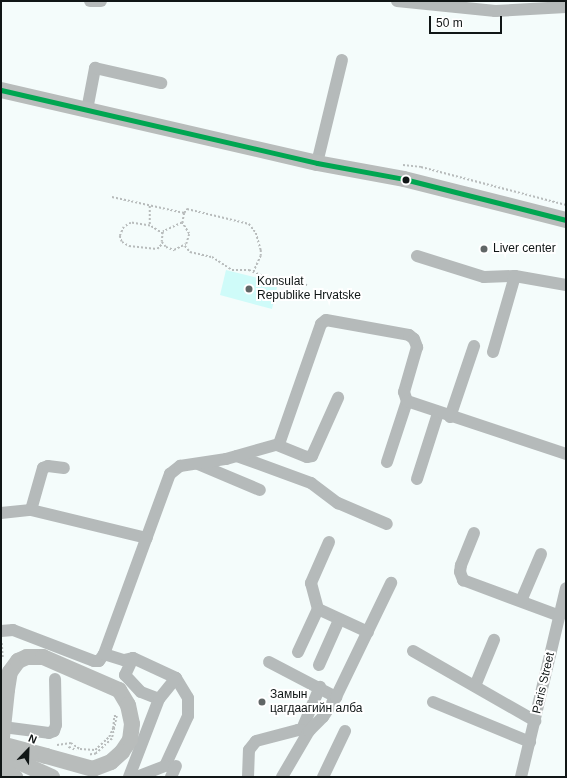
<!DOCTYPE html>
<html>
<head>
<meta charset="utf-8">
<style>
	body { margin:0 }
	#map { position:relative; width:567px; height:778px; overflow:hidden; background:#f4fcfb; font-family:Arial,sans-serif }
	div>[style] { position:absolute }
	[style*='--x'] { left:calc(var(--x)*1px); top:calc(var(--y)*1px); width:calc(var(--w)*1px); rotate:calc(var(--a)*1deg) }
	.green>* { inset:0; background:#cffbf9 }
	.path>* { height:1.5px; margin-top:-0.75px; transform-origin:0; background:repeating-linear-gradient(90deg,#b8bcbc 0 2px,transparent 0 4px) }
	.minor>* { height:12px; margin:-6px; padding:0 6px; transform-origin:6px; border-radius:6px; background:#b5baba }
	.major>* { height:16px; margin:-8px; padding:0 8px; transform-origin:8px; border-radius:8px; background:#b8bcbb }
	.path-bridge>* { height:1.5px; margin-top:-0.75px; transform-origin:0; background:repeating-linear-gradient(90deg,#b8bcbc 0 2px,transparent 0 4px) }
	.major-bridge>* { height:16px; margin:-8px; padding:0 8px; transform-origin:8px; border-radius:8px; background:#b8bcbb }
	.bus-1>* { height:5px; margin:-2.5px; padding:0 2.5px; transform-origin:2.5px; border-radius:2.5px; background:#00a651 }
	.dots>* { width:11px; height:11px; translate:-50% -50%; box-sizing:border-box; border:2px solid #fff; border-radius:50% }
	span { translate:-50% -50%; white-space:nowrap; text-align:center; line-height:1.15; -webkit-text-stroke:4px #fff; paint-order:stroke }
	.poi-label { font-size:12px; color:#101616 }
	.left { translate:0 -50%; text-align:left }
	.street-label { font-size:12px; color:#101616 }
	.frame { position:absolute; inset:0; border:2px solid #101616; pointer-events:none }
	.north { position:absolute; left:8px; top:730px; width:40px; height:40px; -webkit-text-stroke:3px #fff; paint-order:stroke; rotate:23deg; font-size:11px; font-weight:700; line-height:16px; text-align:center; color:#101616 }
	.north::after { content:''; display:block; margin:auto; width:14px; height:18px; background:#101616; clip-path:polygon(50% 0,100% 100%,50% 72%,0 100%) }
	.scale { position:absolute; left:429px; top:16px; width:73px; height:18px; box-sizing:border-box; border:2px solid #101616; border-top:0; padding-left:5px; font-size:12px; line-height:14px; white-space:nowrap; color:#101616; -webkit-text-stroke:3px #fff; paint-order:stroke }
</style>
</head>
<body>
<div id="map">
	<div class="green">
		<div style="clip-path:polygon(226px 270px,278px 283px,272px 309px,220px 295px)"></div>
	</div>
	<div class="path">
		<div style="--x:403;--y:165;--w:18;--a:6"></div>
		<div style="--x:421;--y:167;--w:150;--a:14.7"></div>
		<div style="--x:112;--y:197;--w:74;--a:12.5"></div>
		<div style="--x:184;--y:213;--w:5;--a:-53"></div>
		<div style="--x:187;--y:209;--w:64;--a:13.6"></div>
		<div style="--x:249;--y:224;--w:11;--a:52"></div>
		<div style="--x:256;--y:233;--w:18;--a:74"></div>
		<div style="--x:261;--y:250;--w:6;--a:90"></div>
		<div style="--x:261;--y:256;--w:17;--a:115"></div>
		<div style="--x:150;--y:206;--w:20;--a:90"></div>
		<div style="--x:182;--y:223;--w:21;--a:155"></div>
		<div style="--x:163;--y:232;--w:10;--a:96"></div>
		<div style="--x:162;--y:242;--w:6;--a:51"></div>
		<div style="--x:166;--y:247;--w:9;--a:21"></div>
		<div style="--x:174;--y:250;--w:13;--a:-27"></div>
		<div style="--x:186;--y:244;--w:10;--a:-73"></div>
		<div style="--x:189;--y:234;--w:13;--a:-122"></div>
		<div style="--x:182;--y:223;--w:10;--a:-79"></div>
		<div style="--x:163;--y:234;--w:15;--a:-148"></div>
		<div style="--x:150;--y:226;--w:19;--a:-171"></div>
		<div style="--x:131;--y:223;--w:8;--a:150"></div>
		<div style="--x:124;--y:227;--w:10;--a:114"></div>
		<div style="--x:120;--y:236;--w:6;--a:72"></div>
		<div style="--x:122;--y:242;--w:8;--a:30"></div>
		<div style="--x:129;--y:246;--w:28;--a:6"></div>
		<div style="--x:157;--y:249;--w:8;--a:-45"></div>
		<div style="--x:185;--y:246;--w:8;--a:50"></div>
		<div style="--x:190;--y:252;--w:23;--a:13"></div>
		<div style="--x:212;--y:257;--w:24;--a:33"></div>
		<div style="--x:232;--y:270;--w:17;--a:0"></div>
		<div style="--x:249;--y:270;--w:15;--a:23"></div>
		<div style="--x:263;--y:276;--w:45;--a:11.6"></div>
		<div style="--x:1;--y:606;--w:15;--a:90"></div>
		<div style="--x:2;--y:643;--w:16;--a:86"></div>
		<div style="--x:57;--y:745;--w:14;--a:-8"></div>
		<div style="--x:71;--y:743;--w:11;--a:34"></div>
		<div style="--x:80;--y:749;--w:15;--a:4"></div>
		<div style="--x:95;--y:750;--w:19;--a:-43"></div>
		<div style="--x:109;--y:737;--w:10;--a:-66"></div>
		<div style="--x:113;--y:728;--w:12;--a:-85"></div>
		<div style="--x:114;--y:716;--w:3;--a:0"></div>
		<div style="--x:117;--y:716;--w:24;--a:102"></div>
		<div style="--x:112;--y:739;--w:22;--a:137"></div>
		<div style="--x:96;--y:754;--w:7;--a:172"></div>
		<div style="--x:68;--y:748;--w:1;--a:-45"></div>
		<div style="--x:69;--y:747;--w:8;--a:23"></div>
	</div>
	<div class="minor">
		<div style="--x:90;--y:1;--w:11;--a:0"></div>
		<div style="--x:397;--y:1;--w:99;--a:5.8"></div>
		<div style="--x:495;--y:11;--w:71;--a:-3.2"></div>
		<div style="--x:87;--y:110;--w:43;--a:-79.2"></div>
		<div style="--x:95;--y:68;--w:68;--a:12.8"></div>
		<div style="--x:317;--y:163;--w:106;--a:-76.4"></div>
		<div style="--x:417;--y:256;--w:70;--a:17.4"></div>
		<div style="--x:484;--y:277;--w:31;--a:-2"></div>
		<div style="--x:515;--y:276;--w:52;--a:10"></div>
		<div style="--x:493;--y:352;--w:79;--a:-73.9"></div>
		<div style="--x:450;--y:417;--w:75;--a:-71.3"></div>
		<div style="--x:277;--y:445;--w:32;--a:22"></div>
		<div style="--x:307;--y:457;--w:5;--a:-11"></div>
		<div style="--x:312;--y:456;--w:64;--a:-65.9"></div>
		<div style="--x:237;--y:456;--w:79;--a:20"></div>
		<div style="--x:311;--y:483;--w:34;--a:37"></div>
		<div style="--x:338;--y:503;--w:53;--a:23.2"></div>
		<div style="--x:387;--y:462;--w:64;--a:-71.8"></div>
		<div style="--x:198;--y:464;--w:67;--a:22.8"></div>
		<div style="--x:417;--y:479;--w:69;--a:-72.3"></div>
		<div style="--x:31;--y:510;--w:44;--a:-74.1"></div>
		<div style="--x:43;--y:468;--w:5;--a:-22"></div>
		<div style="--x:48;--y:466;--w:16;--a:7"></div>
		<div style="--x:1;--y:513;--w:30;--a:-6"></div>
		<div style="--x:31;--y:510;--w:119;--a:13.6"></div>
		<div style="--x:474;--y:533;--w:35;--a:112"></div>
		<div style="--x:461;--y:565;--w:7;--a:98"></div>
		<div style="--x:460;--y:572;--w:9;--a:69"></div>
		<div style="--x:463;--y:580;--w:103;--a:20.4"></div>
		<div style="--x:329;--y:542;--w:45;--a:113.7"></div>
		<div style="--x:311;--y:583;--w:27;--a:75"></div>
		<div style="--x:318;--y:609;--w:55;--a:24.7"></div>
		<div style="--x:521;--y:601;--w:51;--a:-66.9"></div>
		<div style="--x:1;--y:631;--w:12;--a:-5"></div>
		<div style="--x:13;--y:630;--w:87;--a:20.9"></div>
		<div style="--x:94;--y:661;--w:5;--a:0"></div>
		<div style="--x:99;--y:661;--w:9;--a:-54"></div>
		<div style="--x:104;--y:654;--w:192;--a:-69.9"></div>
		<div style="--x:170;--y:474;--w:13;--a:-39"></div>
		<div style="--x:180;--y:466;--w:47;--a:-8.7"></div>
		<div style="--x:226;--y:459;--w:55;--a:-15.8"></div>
		<div style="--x:279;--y:444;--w:127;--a:-70.7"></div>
		<div style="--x:321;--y:324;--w:6;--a:-39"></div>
		<div style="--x:326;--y:320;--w:84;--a:10.2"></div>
		<div style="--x:409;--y:335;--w:6;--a:39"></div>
		<div style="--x:414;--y:339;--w:9;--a:69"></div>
		<div style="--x:417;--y:347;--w:47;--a:106.1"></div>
		<div style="--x:404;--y:392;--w:9;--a:72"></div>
		<div style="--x:407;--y:401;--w:168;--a:18.4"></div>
		<div style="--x:413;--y:651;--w:141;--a:29.8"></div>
		<div style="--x:298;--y:652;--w:47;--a:-65.1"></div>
		<div style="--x:104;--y:654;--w:21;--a:17"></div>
		<div style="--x:124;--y:660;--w:9;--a:-13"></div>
		<div style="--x:133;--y:658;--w:47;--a:24.9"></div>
		<div style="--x:176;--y:678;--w:23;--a:59"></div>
		<div style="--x:188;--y:698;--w:18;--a:90"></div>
		<div style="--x:188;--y:716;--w:55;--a:114.7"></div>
		<div style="--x:165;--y:766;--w:30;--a:159"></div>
		<div style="--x:133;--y:658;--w:19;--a:115"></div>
		<div style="--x:125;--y:675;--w:23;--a:47"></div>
		<div style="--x:141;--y:692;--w:19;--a:21"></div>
		<div style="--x:269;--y:662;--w:76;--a:27.6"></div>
		<div style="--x:319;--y:665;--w:49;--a:-66"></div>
		<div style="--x:475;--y:686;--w:50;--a:-67.6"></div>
		<div style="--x:433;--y:702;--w:105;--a:22.4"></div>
		<div style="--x:3;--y:727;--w:46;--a:7.4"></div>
		<div style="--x:49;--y:733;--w:5;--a:-22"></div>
		<div style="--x:54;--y:731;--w:6;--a:-72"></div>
		<div style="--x:56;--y:725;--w:46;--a:-91.2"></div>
		<div style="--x:302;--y:729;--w:46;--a:-66.8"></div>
		<div style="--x:129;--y:777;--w:84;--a:-69"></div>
		<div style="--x:159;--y:699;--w:27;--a:-51"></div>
		<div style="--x:171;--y:777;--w:12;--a:-66"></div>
		<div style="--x:248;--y:777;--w:27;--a:-88"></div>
		<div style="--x:249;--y:750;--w:11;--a:-52"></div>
		<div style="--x:256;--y:741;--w:43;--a:-14.7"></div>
		<div style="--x:298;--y:730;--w:11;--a:5"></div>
		<div style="--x:282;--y:777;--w:53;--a:-59.6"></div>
		<div style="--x:309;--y:731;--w:20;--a:-45"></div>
		<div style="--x:323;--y:717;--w:24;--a:-57"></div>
		<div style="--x:336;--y:697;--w:127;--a:-64.2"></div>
		<div style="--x:323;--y:777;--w:51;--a:-64.4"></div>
		<div style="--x:521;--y:777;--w:194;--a:-76.6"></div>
	</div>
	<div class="major">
		<div style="--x:1;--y:90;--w:324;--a:13"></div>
		<div style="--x:317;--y:163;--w:88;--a:10.4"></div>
		<div style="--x:404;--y:179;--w:167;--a:14.2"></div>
		<div style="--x:1;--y:744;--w:47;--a:14.9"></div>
		<div style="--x:1;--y:754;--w:56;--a:24.3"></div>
		<div style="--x:1;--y:770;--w:16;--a:27"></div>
	</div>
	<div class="path-bridge">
		<div style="--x:45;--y:777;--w:9;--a:-49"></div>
	</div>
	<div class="major-bridge">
		<div style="--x:1;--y:747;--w:57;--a:-84"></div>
		<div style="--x:7;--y:690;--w:18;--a:-81"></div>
		<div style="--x:10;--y:672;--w:14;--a:-54"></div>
		<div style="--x:18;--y:661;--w:10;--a:-24"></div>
		<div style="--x:27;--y:657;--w:16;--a:0"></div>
		<div style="--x:43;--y:657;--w:83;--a:23.5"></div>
		<div style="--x:119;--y:690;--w:17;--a:59"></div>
		<div style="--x:128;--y:705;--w:19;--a:78"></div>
		<div style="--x:132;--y:724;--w:16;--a:97"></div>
		<div style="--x:130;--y:740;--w:14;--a:124"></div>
		<div style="--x:122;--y:752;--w:15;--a:138"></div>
		<div style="--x:111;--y:762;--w:19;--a:159"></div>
		<div style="--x:93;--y:769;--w:49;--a:-164.5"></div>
	</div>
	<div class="bus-1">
		<div style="--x:1;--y:90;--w:324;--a:13"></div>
		<div style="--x:317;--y:163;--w:88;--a:10.4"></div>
		<div style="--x:404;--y:179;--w:167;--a:14.2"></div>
	</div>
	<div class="dots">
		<div style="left:406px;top:180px;background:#101616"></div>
		<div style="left:484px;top:249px;background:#606666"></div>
		<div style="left:249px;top:289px;background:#606666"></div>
		<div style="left:262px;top:702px;background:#606666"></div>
	</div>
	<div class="poi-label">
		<span class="left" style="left:493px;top:249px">Liver center</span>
		<span class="left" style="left:257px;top:289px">Konsulat<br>Republike Hrvatske</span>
		<span class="left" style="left:270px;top:702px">Замын<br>цагдаагийн алба</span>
	</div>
	<div class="street-label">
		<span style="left:544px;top:683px;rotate:-77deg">Paris Street</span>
	</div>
	<div class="frame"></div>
	<div class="north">N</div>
	<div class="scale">50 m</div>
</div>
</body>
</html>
